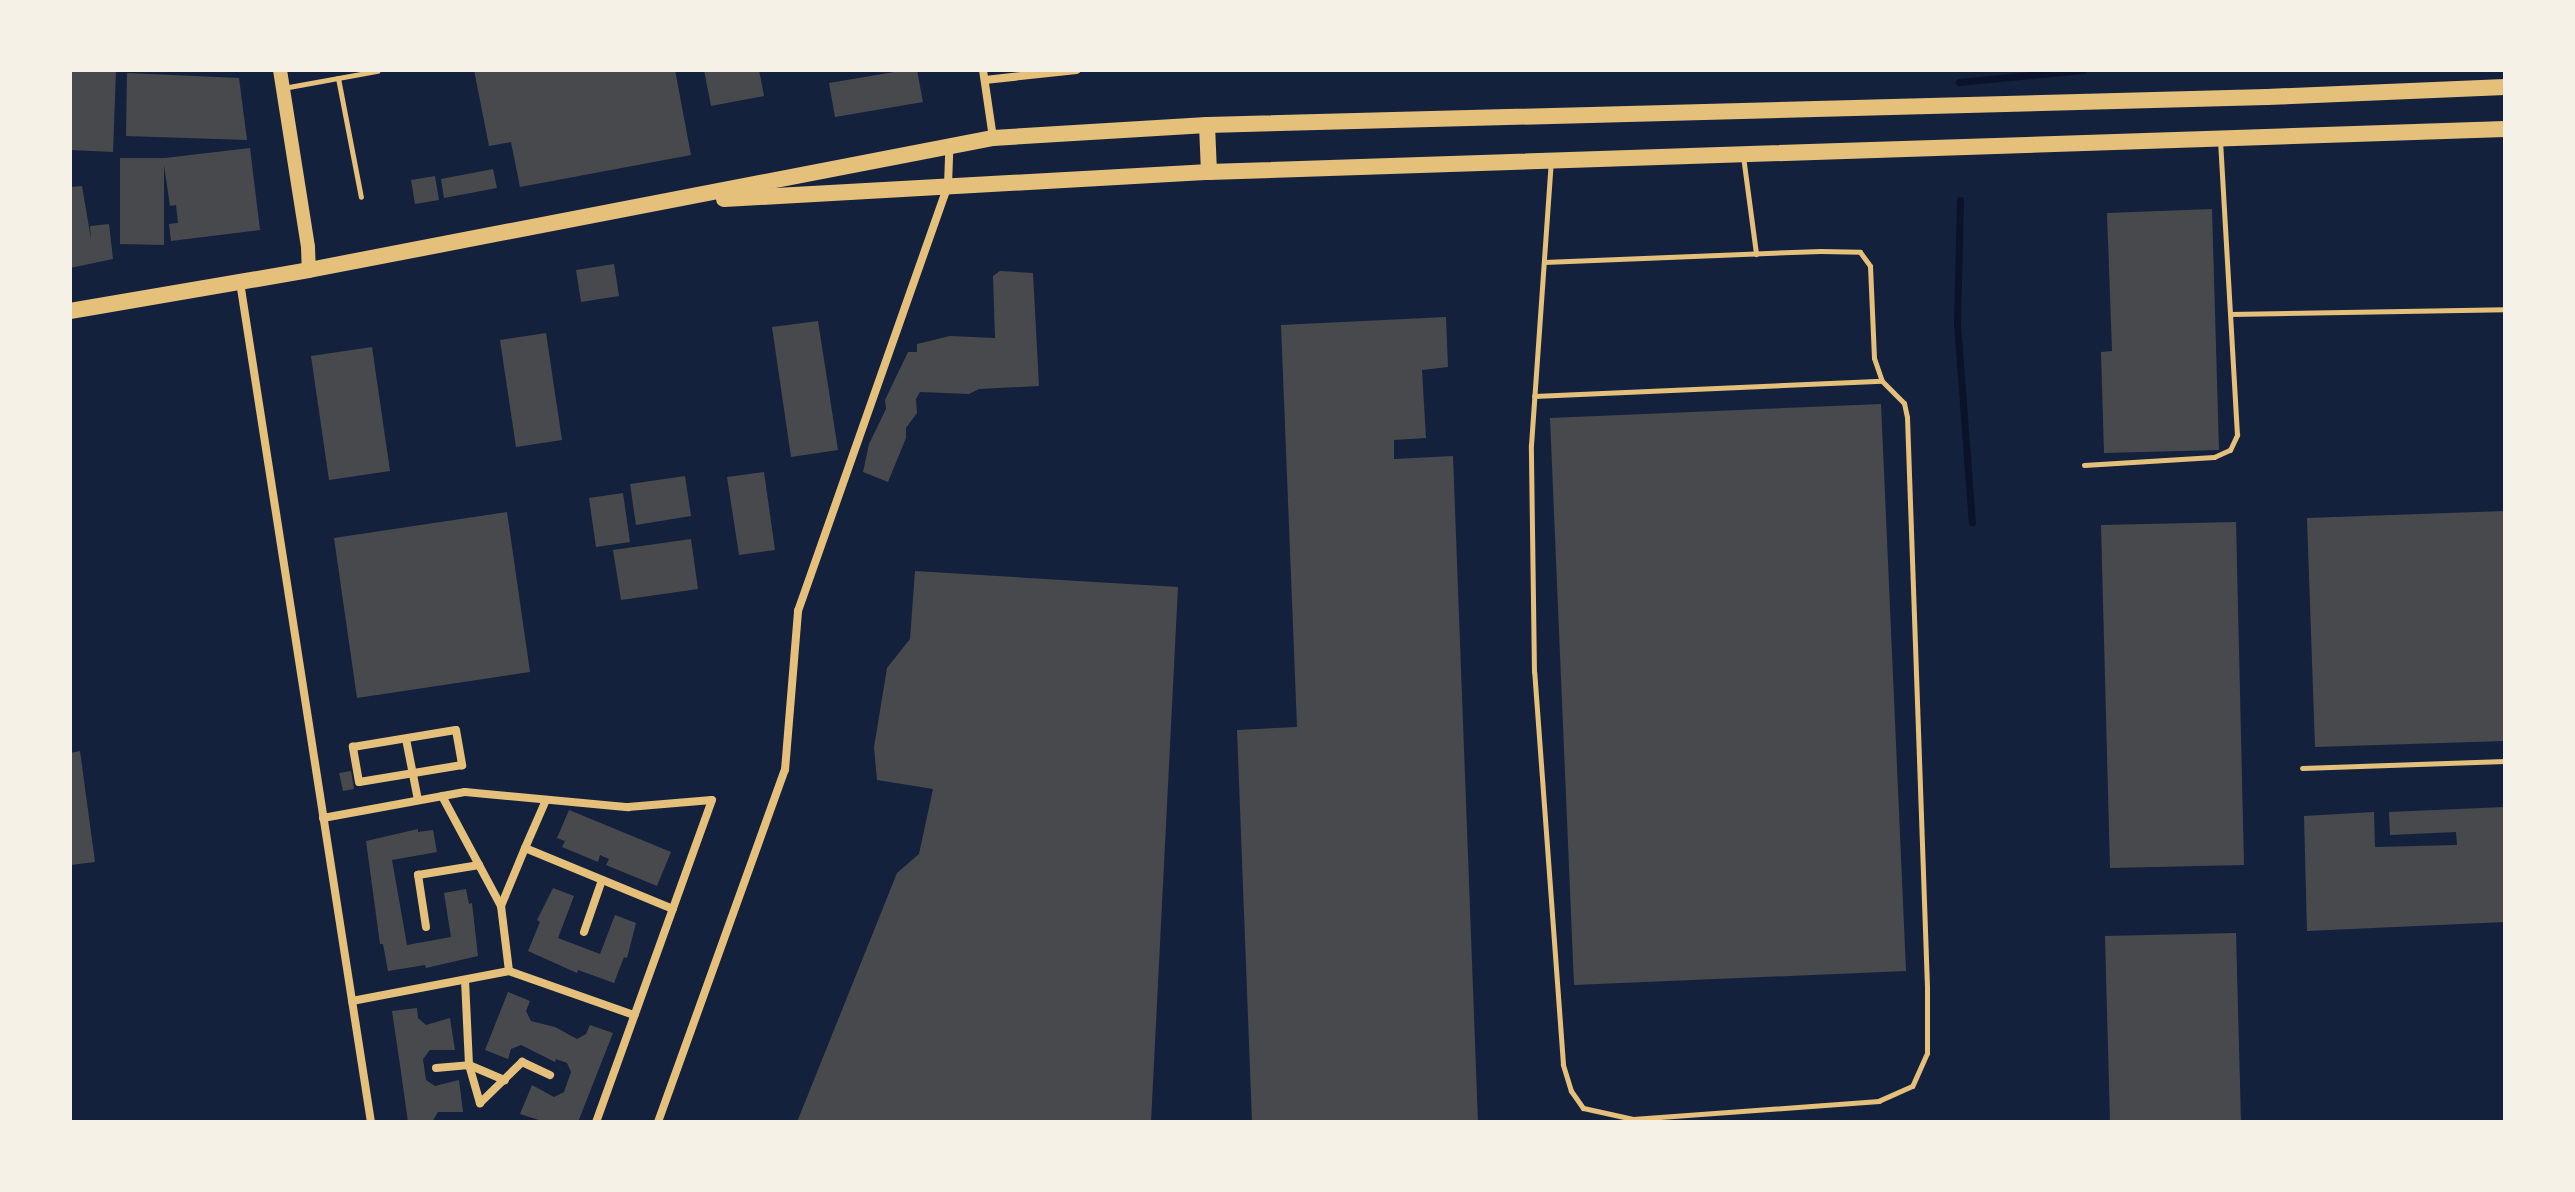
<!DOCTYPE html>
<html>
<head>
<meta charset="utf-8">
<style>
	body { margin:0 }
	#map { position:relative; width:2575px; height:1192px; overflow:hidden; background:#14213d; font-family:"Alegreya Sans",sans-serif }
	div>[style] { position:absolute }
	[style*='--x'] { left:calc(var(--x)*1px); top:calc(var(--y)*1px); width:calc(var(--w)*1px); rotate:calc(var(--a)*1deg) }
	.stream>* { height:7px; margin:-3.5px; padding:0 3.5px; transform-origin:3.5px; border-radius:3.5px; background:#0b132b }
	.building>* { inset:0; background:#48494c }
	.service>* { height:5px; margin:-2.5px; padding:0 2.5px; transform-origin:2.5px; border-radius:2.5px; background:#e5c07b }
	.minor>* { height:8px; margin:-4px; padding:0 4px; transform-origin:4px; border-radius:4px; background:#e5c07b }
	.secondary>* { height:14px; margin:-7px; padding:0 7px; transform-origin:7px; border-radius:7px; background:#e5c07b }
	.trunk>* { height:16px; margin:-8px; padding:0 8px; transform-origin:8px; border-radius:8px; background:#e5c07b }
	span { translate:-50% -50%; white-space:nowrap; text-align:center; line-height:1.15; -webkit-text-stroke:6px #f6f1e7; paint-order:stroke }
	.frame { position:absolute; inset:0; border:72px solid #f6f1e7; pointer-events:none }
</style>
</head>
<body>
<div id="map">
	<div class="stream">
		<div style="--x:1959;--y:82;--w:125;--a:-5.5"></div>
		<div style="--x:1960;--y:200;--w:124;--a:91.4"></div>
		<div style="--x:1957;--y:324;--w:199;--a:85.7"></div>
	</div>
	<div class="building">
		<div style="clip-path:polygon(70px 70px,116px 70px,113px 152px,70px 150px)"></div>
		<div style="clip-path:polygon(474px 70px,675px 70px,691px 155px,520px 187px,511px 142px,489px 146px)"></div>
		<div style="clip-path:polygon(704px 70px,759px 70px,764px 96px,711px 106px)"></div>
		<div style="clip-path:polygon(906px 70px,917px 70px,923px 102px,835px 117px,829px 83px)"></div>
		<div style="clip-path:polygon(127px 73px,239px 78px,247px 140px,126px 136px)"></div>
		<div style="clip-path:polygon(250px 148px,260px 230px,171px 241px,169px 224px,178px 223px,176px 205px,170px 206px,164px 165px,164px 245px,120px 244px,120px 158px,165px 158px)"></div>
		<div style="clip-path:polygon(493px 169px,497px 188px,444px 198px,441px 179px)"></div>
		<div style="clip-path:polygon(435px 176px,439px 200px,415px 204px,411px 180px)"></div>
		<div style="clip-path:polygon(82px 186px,91px 239px,90px 226px,109px 224px,113px 259px,70px 268px,70px 187px)"></div>
		<div style="clip-path:polygon(2212px 209px,2219px 450px,2104px 453px,2101px 352px,2112px 351px,2107px 213px)"></div>
		<div style="clip-path:polygon(614px 264px,619px 296px,581px 302px,576px 270px)"></div>
		<div style="clip-path:polygon(1000px 271px,1033px 273px,1039px 386px,979px 389px,969px 394px,920px 392px,916px 399px,917px 413px,906px 428px,906px 438px,888px 482px,863px 472px,869px 444px,886px 409px,885px 400px,908px 352px,917px 352px,917px 344px,950px 336px,995px 338px,993px 276px)"></div>
		<div style="clip-path:polygon(1446px 317px,1448px 367px,1422px 370px,1426px 438px,1394px 440px,1394px 459px,1453px 456px,1478px 1122px,1252px 1122px,1237px 730px,1297px 727px,1281px 325px)"></div>
		<div style="clip-path:polygon(818px 321px,838px 450px,791px 457px,772px 327px)"></div>
		<div style="clip-path:polygon(546px 333px,562px 440px,516px 447px,500px 340px)"></div>
		<div style="clip-path:polygon(372px 347px,390px 471px,329px 480px,311px 356px)"></div>
		<div style="clip-path:polygon(1881px 404px,1906px 971px,1574px 985px,1550px 418px)"></div>
		<div style="clip-path:polygon(764px 472px,775px 550px,739px 555px,727px 477px)"></div>
		<div style="clip-path:polygon(685px 476px,691px 516px,636px 525px,630px 484px)"></div>
		<div style="clip-path:polygon(623px 493px,630px 542px,596px 547px,589px 498px)"></div>
		<div style="clip-path:polygon(2505px 511px,2505px 741px,2315px 747px,2307px 518px)"></div>
		<div style="clip-path:polygon(507px 512px,530px 672px,357px 698px,334px 538px)"></div>
		<div style="clip-path:polygon(2236px 522px,2244px 865px,2110px 868px,2101px 525px)"></div>
		<div style="clip-path:polygon(691px 539px,698px 589px,621px 600px,613px 550px)"></div>
		<div style="clip-path:polygon(915px 571px,1178px 587px,1151px 1122px,797px 1122px,897px 873px,919px 854px,933px 789px,877px 780px,874px 747px,887px 668px,910px 639px)"></div>
		<div style="clip-path:polygon(80px 751px,95px 862px,70px 865px,70px 753px)"></div>
		<div style="clip-path:polygon(351px 771px,354px 789px,343px 791px,339px 773px)"></div>
		<div style="clip-path:polygon(2505px 807px,2505px 922px,2307px 931px,2304px 816px,2374px 812px,2375px 847px,2457px 845px,2456px 832px,2390px 835px,2389px 812px)"></div>
		<div style="clip-path:polygon(569px 810px,671px 852px,657px 886px,606px 865px,609px 859px,600px 855px,598px 862px,562px 847px,565px 841px,557px 838px)"></div>
		<div style="clip-path:polygon(418px 829px,418px 832px,433px 830px,437px 852px,392px 860px,407px 945px,451px 937px,444px 893px,466px 889px,469px 904px,472px 903px,478px 956px,426px 968px,425px 965px,388px 971px,383px 944px,380px 944px,366px 841px)"></div>
		<div style="clip-path:polygon(553px 888px,574px 896px,558px 938px,600px 954px,615px 915px,636px 923px,627px 958px,624px 957px,614px 983px,578px 970px,577px 973px,528px 951px,540px 922px,537px 920px)"></div>
		<div style="clip-path:polygon(2236px 933px,2241px 1122px,2110px 1122px,2105px 936px)"></div>
		<div style="clip-path:polygon(508px 992px,530px 1001px,526px 1011px,531px 1021px,555px 1027px,577px 1039px,586px 1034px,590px 1025px,613px 1033px,578px 1122px,545px 1122px,520px 1114px,532px 1085px,554px 1097px,564px 1092px,571px 1072px,567px 1063px,556px 1059px,555px 1062px,521px 1045px,511px 1049px,508px 1059px,485px 1050px)"></div>
		<div style="clip-path:polygon(417px 1008px,418px 1018px,426px 1025px,450px 1018px,455px 1050px,430px 1050px,423px 1059px,426px 1080px,435px 1086px,459px 1080px,463px 1112px,438px 1112px,432px 1122px,408px 1122px,401px 1072px,392px 1011px)"></div>
	</div>
	<div class="service">
		<div style="--x:338;--y:78;--w:121;--a:79.1"></div>
		<div style="--x:283;--y:88;--w:96;--a:-10.3"></div>
		<div style="--x:1743;--y:156;--w:99;--a:82.4"></div>
		<div style="--x:1544;--y:262;--w:277;--a:-2.3"></div>
		<div style="--x:1821;--y:251;--w:39;--a:1"></div>
		<div style="--x:1860;--y:252;--w:17;--a:54"></div>
		<div style="--x:1870;--y:266;--w:92;--a:87.5"></div>
		<div style="--x:1874;--y:358;--w:24;--a:71"></div>
		<div style="--x:1882;--y:381;--w:31;--a:45"></div>
		<div style="--x:1904;--y:403;--w:14;--a:78"></div>
		<div style="--x:1907;--y:417;--w:570;--a:87.99"></div>
		<div style="--x:1927;--y:987;--w:66;--a:90"></div>
		<div style="--x:1927;--y:1053;--w:36;--a:114"></div>
		<div style="--x:1912;--y:1086;--w:36;--a:156"></div>
		<div style="--x:1879;--y:1101;--w:247;--a:175.8"></div>
		<div style="--x:1633;--y:1119;--w:51;--a:-167.6"></div>
		<div style="--x:1583;--y:1108;--w:21;--a:-125"></div>
		<div style="--x:1571;--y:1091;--w:28;--a:-107"></div>
		<div style="--x:1563;--y:1064;--w:393;--a:-94.2"></div>
		<div style="--x:1534;--y:672;--w:227;--a:-90.8"></div>
		<div style="--x:1531;--y:445;--w:284;--a:-86"></div>
		<div style="--x:2230;--y:314;--w:275;--a:-1"></div>
		<div style="--x:1534;--y:396;--w:348;--a:-2.5"></div>
		<div style="--x:2084;--y:465;--w:130;--a:-3.5"></div>
		<div style="--x:2214;--y:457;--w:17;--a:-24"></div>
		<div style="--x:2230;--y:450;--w:17;--a:-65"></div>
		<div style="--x:2237;--y:435;--w:295;--a:-93.3"></div>
		<div style="--x:2302;--y:768;--w:203;--a:-2"></div>
	</div>
	<div class="minor">
		<div style="--x:983;--y:70;--w:69;--a:81.6"></div>
		<div style="--x:985;--y:80;--w:92;--a:-6.3"></div>
		<div style="--x:240;--y:282;--w:850;--a:81.14"></div>
		<div style="--x:456;--y:730;--w:36;--a:80"></div>
		<div style="--x:462;--y:765;--w:104;--a:170.6"></div>
		<div style="--x:359;--y:782;--w:36;--a:-100"></div>
		<div style="--x:353;--y:747;--w:104;--a:-9.4"></div>
		<div style="--x:406;--y:739;--w:62;--a:78.9"></div>
		<div style="--x:442;--y:796;--w:125;--a:61.8"></div>
		<div style="--x:546;--y:800;--w:52;--a:113.6"></div>
		<div style="--x:525;--y:848;--w:160;--a:22.4"></div>
		<div style="--x:323;--y:818;--w:144;--a:-10.4"></div>
		<div style="--x:465;--y:792;--w:164;--a:5.3"></div>
		<div style="--x:628;--y:807;--w:84;--a:-4.8"></div>
		<div style="--x:712;--y:800;--w:342;--a:109.8"></div>
		<div style="--x:426;--y:927;--w:53;--a:-98.7"></div>
		<div style="--x:418;--y:875;--w:62;--a:-9.3"></div>
		<div style="--x:584;--y:932;--w:55;--a:-70.9"></div>
		<div style="--x:509;--y:971;--w:65;--a:-97"></div>
		<div style="--x:501;--y:906;--w:63;--a:-67.5"></div>
		<div style="--x:465;--y:980;--w:85;--a:87.3"></div>
		<div style="--x:469;--y:1065;--w:39;--a:23"></div>
		<div style="--x:352;--y:1001;--w:160;--a:-10.8"></div>
		<div style="--x:509;--y:971;--w:133;--a:19.4"></div>
		<div style="--x:436;--y:1068;--w:33;--a:-5"></div>
		<div style="--x:469;--y:1065;--w:40;--a:74"></div>
		<div style="--x:480;--y:1103;--w:59;--a:-44.3"></div>
		<div style="--x:522;--y:1062;--w:31;--a:25"></div>
		<div style="--x:658;--y:1122;--w:374;--a:-70.2"></div>
		<div style="--x:785;--y:770;--w:160;--a:-85.3"></div>
		<div style="--x:798;--y:611;--w:451;--a:-70.6"></div>
		<div style="--x:948;--y:186;--w:38;--a:-88"></div>
	</div>
	<div class="secondary">
		<div style="--x:280;--y:70;--w:179;--a:81"></div>
		<div style="--x:308;--y:247;--w:23;--a:88"></div>
	</div>
	<div class="trunk">
		<div style="--x:1207;--y:125;--w:47;--a:87.6"></div>
		<div style="--x:724;--y:199;--w:486;--a:-3.2"></div>
		<div style="--x:1209;--y:172;--w:1297;--a:-1.9"></div>
		<div style="--x:70;--y:311;--w:242;--a:-9.7"></div>
		<div style="--x:309;--y:270;--w:697;--a:-10.92"></div>
		<div style="--x:993;--y:138;--w:214;--a:-3.5"></div>
		<div style="--x:1207;--y:125;--w:1060;--a:-1.51"></div>
		<div style="--x:2267;--y:97;--w:238;--a:-2.4"></div>
	</div>
	<div class="frame"></div>
</div>
</body>
</html>
